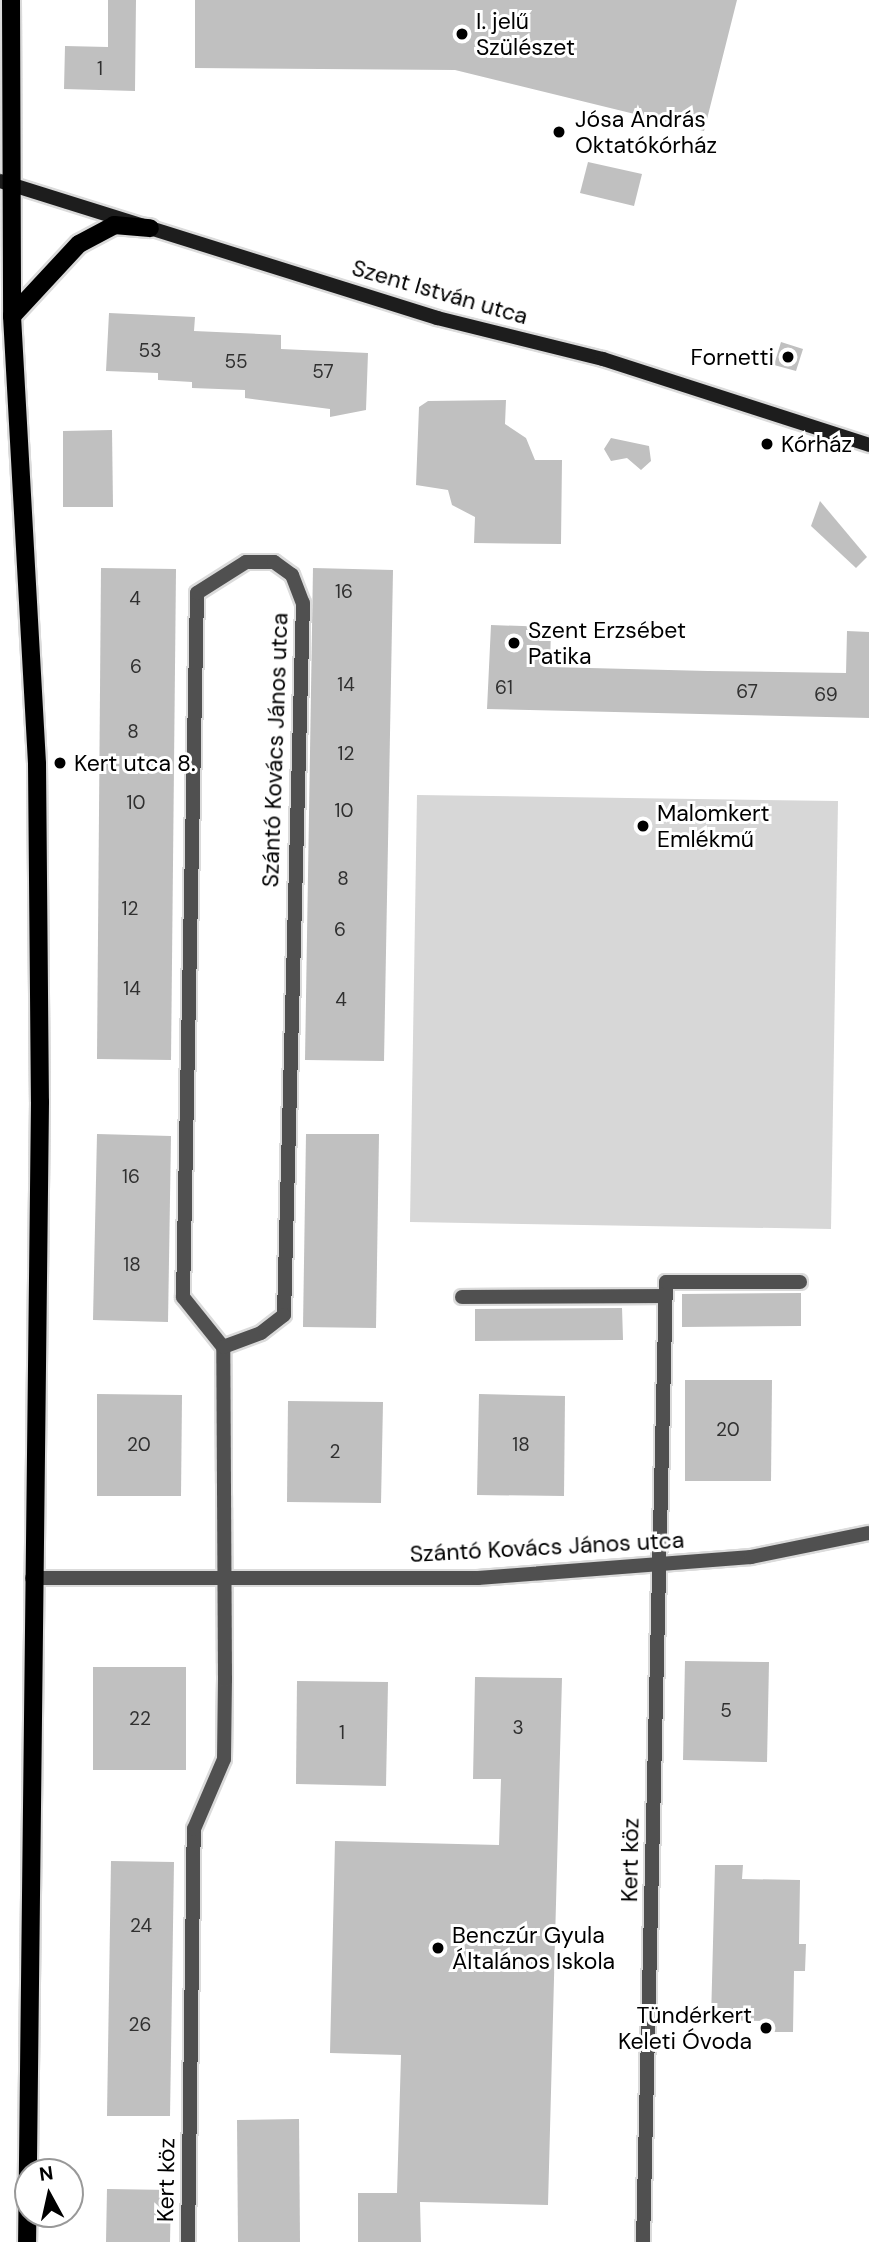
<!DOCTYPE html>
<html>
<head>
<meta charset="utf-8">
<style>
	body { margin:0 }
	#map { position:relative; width:869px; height:2242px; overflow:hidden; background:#fff; font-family:"DM Sans",sans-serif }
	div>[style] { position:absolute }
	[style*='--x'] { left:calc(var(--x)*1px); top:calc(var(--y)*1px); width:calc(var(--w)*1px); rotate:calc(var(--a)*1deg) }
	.green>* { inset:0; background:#d7d7d7 }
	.building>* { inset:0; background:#c0c0c0 }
	.roads { filter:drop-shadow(2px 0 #dbdbdb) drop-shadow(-2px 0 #dbdbdb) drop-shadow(0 2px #dbdbdb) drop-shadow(0 -2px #dbdbdb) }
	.minor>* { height:14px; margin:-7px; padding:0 7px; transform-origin:7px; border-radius:7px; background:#505050 }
	.secondary>* { height:14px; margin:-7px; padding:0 7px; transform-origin:7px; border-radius:7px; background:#1d1d1d }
	.primary>* { height:18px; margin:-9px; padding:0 9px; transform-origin:9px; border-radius:9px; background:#000 }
	.dots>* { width:19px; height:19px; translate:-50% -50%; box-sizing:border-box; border:4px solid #fff; border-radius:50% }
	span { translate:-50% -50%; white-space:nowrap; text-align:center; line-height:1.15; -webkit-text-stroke:6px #fff; paint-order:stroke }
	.number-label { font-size:19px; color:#303030 }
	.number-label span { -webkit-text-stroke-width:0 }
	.poi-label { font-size:23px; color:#000 }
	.left { translate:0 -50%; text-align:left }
	.right { translate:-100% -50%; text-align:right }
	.street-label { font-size:23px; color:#000 }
	.north { position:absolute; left:14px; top:2158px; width:70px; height:70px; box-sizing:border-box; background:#fff; border:2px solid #999; border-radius:50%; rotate:352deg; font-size:19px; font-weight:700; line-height:28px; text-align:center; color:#000 }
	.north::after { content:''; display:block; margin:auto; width:24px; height:32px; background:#000; clip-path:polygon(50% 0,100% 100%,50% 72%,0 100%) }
</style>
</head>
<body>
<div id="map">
	<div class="green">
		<div style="clip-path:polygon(417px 795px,838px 801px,831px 1229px,410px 1222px)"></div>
	</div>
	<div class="building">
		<div style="clip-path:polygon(108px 0,136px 0,135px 91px,64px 89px,65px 46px,108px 47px)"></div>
		<div style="clip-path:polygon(195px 0,737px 0,704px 131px,455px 70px,195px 68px)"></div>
		<div style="clip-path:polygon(588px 162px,642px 174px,634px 206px,580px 193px)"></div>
		<div style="clip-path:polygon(109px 313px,195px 317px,194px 331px,281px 335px,281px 349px,368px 353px,366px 410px,330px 417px,330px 409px,245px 398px,245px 390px,192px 388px,192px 382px,158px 380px,158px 373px,106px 371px)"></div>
		<div style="clip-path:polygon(781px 342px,803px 349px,796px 371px,774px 365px)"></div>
		<div style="clip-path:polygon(506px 400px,505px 424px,526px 438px,535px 460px,562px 460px,561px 544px,474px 543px,475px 517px,452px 505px,448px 490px,416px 485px,419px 407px,428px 401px)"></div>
		<div style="clip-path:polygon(112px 430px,113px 507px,63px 507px,63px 431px)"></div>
		<div style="clip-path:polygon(611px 438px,649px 446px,651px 461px,641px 470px,627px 458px,611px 461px,604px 449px)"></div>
		<div style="clip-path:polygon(820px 501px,867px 557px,856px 568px,811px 526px)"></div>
		<div style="clip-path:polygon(101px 568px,176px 569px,171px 1060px,97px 1059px)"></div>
		<div style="clip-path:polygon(313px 568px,393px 570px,384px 1061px,305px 1060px)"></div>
		<div style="clip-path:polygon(491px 625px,551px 627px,550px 667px,708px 671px,846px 673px,847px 631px,869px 632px,869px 718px,487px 709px)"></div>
		<div style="clip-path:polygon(97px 1134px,171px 1136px,168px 1322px,93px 1320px)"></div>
		<div style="clip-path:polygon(306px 1134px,379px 1134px,376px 1328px,303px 1327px)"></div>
		<div style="clip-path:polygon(801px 1293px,801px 1326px,682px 1327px,682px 1294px)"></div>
		<div style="clip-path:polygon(622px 1308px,623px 1340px,475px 1341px,475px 1309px)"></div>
		<div style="clip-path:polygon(685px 1380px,772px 1380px,771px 1481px,685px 1481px)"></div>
		<div style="clip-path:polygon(97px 1394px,182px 1395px,181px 1496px,97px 1496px)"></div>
		<div style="clip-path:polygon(479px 1394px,565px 1396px,564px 1496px,477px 1495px)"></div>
		<div style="clip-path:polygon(288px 1401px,383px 1402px,381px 1503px,287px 1502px)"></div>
		<div style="clip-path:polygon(685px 1661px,769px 1662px,767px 1762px,683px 1760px)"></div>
		<div style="clip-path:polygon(93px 1667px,186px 1667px,186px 1770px,93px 1770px)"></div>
		<div style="clip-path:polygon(475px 1677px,562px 1678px,548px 2205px,420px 2202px,421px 2242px,358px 2242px,358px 2193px,397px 2193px,401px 2055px,330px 2053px,335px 1841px,499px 1845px,501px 1779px,473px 1779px)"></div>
		<div style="clip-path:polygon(297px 1681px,388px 1682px,386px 1786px,296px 1784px)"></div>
		<div style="clip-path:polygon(111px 1861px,174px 1862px,170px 2116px,107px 2116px)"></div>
		<div style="clip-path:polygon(715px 1865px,743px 1865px,742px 1879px,800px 1880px,799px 1944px,806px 1944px,805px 1971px,794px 1971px,793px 2032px,765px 2032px,765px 2021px,711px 2020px)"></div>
		<div style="clip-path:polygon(299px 2119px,300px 2242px,238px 2242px,237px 2120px)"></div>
		<div style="clip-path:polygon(107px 2189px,171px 2190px,170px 2242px,106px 2242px)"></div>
	</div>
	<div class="roads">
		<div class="minor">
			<div style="--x:462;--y:1297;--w:203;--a:-0.3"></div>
			<div style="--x:32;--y:1578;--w:446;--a:0"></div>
			<div style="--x:478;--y:1578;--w:274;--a:-4.4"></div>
			<div style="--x:751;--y:1557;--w:120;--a:-11.5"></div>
			<div style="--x:188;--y:2242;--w:413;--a:-89.2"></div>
			<div style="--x:194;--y:1829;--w:76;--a:-66.8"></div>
			<div style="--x:224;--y:1759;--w:79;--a:-89.3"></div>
			<div style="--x:225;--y:1680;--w:333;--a:-90.3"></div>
			<div style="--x:223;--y:1347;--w:64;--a:-128.7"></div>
			<div style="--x:183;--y:1297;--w:704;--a:-88.86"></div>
			<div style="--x:197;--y:593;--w:58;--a:-32.3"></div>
			<div style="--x:246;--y:562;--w:28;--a:0"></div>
			<div style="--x:274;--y:562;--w:22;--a:36"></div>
			<div style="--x:292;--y:575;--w:30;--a:69"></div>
			<div style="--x:303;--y:603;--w:712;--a:91.53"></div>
			<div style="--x:284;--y:1315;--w:29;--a:142"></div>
			<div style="--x:261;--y:1333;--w:40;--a:159.8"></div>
			<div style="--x:643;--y:2242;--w:960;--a:-88.63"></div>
			<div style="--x:666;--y:1282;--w:134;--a:0"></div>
		</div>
		<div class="secondary">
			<div style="--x:0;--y:181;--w:458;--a:17.4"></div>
			<div style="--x:437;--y:318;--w:171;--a:13.9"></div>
			<div style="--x:603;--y:359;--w:280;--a:17.9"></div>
		</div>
		<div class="primary">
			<div style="--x:11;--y:0;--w:316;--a:89.8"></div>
			<div style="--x:12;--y:316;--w:449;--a:86.8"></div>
			<div style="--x:37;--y:764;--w:338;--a:89.5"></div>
			<div style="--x:40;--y:1102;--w:1140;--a:90.65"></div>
			<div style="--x:12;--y:316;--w:98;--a:-47.1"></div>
			<div style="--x:79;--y:244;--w:40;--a:-28"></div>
			<div style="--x:114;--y:225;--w:36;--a:5"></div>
		</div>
	</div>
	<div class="dots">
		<div style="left:462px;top:34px;background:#000"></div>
		<div style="left:559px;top:132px;background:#000"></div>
		<div style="left:788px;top:357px;background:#000"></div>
		<div style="left:767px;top:444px;background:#000"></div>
		<div style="left:514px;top:643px;background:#000"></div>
		<div style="left:60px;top:763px;background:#000"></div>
		<div style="left:643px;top:826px;background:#000"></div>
		<div style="left:438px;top:1948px;background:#000"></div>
		<div style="left:766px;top:2028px;background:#000"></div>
	</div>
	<div class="number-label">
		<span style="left:100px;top:69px">1</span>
		<span style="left:150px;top:351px">53</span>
		<span style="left:236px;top:362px">55</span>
		<span style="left:323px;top:372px">57</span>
		<span style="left:344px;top:592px">16</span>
		<span style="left:135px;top:599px">4</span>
		<span style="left:136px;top:667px">6</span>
		<span style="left:346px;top:685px">14</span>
		<span style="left:504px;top:688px">61</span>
		<span style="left:747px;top:692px">67</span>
		<span style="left:826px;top:695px">69</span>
		<span style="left:133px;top:732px">8</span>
		<span style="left:346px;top:754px">12</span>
		<span style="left:136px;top:803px">10</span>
		<span style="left:344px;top:811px">10</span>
		<span style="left:343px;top:879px">8</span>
		<span style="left:130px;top:909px">12</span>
		<span style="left:340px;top:930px">6</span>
		<span style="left:132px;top:989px">14</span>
		<span style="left:341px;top:1000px">4</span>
		<span style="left:131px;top:1177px">16</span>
		<span style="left:132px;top:1265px">18</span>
		<span style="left:728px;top:1430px">20</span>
		<span style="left:139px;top:1445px">20</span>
		<span style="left:521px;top:1445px">18</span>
		<span style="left:335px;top:1452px">2</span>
		<span style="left:726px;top:1711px">5</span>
		<span style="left:140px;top:1719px">22</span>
		<span style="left:518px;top:1728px">3</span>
		<span style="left:342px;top:1733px">1</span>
		<span style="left:141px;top:1926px">24</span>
		<span style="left:140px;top:2025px">26</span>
	</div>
	<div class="poi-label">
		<span class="left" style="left:476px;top:34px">I. jelű<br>Szülészet</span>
		<span class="left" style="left:575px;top:132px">Jósa András<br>Oktatókórház</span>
		<span class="right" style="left:774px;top:357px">Fornetti</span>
		<span class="left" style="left:781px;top:444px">Kórház</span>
		<span class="left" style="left:528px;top:643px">Szent Erzsébet<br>Patika</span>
		<span class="left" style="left:74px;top:763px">Kert utca 8.</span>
		<span class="left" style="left:657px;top:826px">Malomkert<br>Emlékmű</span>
		<span class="left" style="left:452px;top:1948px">Benczúr Gyula<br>Általános Iskola</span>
		<span class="right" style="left:752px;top:2028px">Tündérkert<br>Keleti Óvoda</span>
	</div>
	<div class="street-label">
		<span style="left:440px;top:292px;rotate:16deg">Szent István utca</span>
		<span style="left:275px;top:750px;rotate:-88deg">Szántó Kovács János utca</span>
		<span style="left:547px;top:1547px;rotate:-3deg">Szántó Kovács János utca</span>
		<span style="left:630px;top:1860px;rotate:-89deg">Kert köz</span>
		<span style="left:166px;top:2180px;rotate:-89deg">Kert köz</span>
	</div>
	<div class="north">N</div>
</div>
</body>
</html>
